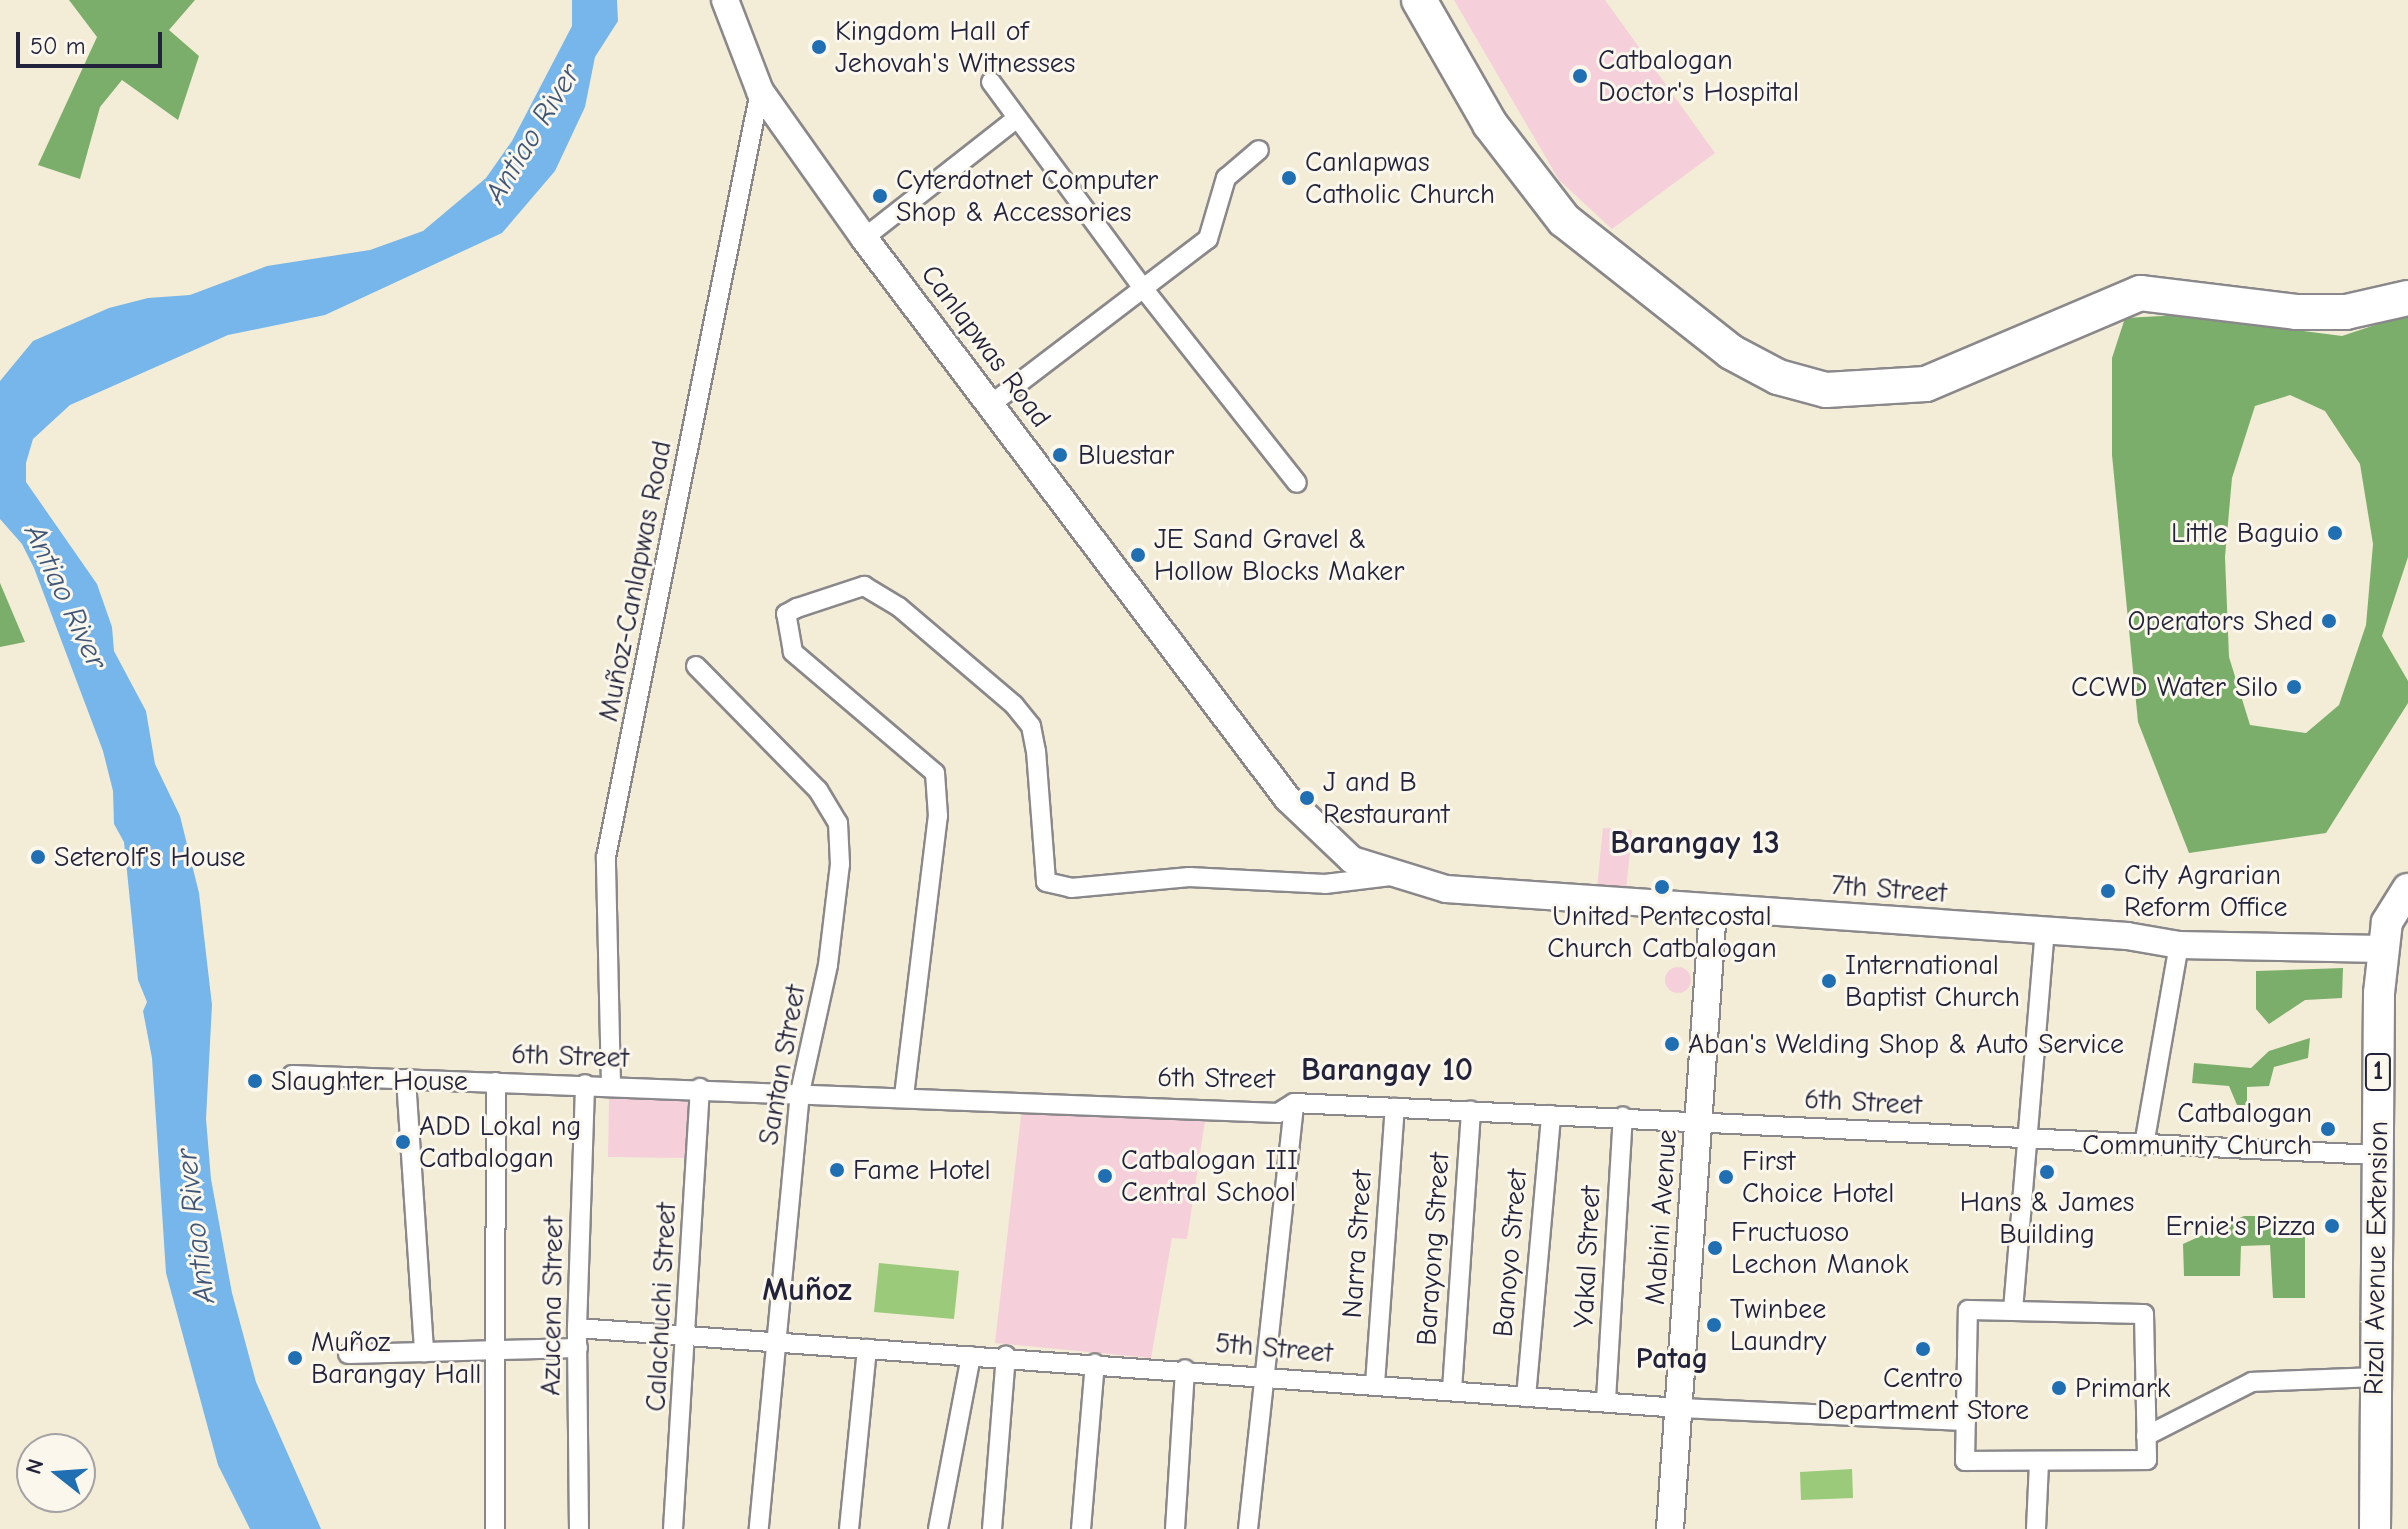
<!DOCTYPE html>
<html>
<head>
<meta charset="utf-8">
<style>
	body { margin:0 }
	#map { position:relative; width:2408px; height:1529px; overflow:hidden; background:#f3edd8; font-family:"Comic Neue",sans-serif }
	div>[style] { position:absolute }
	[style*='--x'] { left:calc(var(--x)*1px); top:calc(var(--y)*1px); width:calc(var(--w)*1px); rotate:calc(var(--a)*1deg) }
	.built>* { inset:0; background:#f5cfda }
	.round { border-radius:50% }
	.green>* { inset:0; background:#9aca7a }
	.forest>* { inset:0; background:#7bae6a }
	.water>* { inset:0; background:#76b6ea }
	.roads { filter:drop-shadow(2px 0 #8a888a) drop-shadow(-2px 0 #8a888a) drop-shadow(0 2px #8a888a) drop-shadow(0 -2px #8a888a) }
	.street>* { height:18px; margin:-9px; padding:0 9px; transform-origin:9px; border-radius:9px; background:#fff }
	.secondary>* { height:26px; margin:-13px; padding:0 13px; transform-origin:13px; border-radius:13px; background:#fff }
	.primary>* { height:30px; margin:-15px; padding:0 15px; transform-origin:15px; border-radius:15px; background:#fff }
	.highway>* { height:34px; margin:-17px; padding:0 17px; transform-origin:17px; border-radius:17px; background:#fff }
	.dots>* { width:22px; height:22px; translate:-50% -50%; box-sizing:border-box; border:4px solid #fbf7ec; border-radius:50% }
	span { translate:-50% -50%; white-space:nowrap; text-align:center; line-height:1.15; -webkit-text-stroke:6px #fbf7ec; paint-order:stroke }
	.shield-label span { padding:2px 6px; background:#fbf7ec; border:2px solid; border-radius:6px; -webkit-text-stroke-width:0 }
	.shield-label { font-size:26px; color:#22223b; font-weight:700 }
	.poi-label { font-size:28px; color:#22223b }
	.left { translate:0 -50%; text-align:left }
	.right { translate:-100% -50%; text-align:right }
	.street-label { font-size:28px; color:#22223b }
	.water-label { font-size:30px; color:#3f5678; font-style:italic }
	.neighbourhood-label { font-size:30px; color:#22223b; font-weight:700 }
	.quarter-label { font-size:32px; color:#22223b; font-weight:700 }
	.north { position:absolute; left:16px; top:1433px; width:80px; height:80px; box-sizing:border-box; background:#fbf7ec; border:2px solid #a4a2a5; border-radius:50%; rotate:287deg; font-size:22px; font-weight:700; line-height:32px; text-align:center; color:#22223b }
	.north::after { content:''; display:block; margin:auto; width:28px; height:36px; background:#1f6fb2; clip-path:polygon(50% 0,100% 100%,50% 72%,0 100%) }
	.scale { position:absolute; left:16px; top:32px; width:146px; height:36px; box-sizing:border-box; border:4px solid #22223b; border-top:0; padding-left:10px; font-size:24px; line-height:28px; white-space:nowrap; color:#22223b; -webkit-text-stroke:6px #fbf7ec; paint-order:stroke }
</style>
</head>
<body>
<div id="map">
	<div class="built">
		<div style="clip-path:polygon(1454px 0,1605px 0,1715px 153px,1612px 229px,1559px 180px)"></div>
		<div style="clip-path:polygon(1603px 828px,1632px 830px,1626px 891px,1597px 888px)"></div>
		<div class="round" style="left:1665px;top:967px;width:26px;height:26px"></div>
		<div style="clip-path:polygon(609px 1096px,691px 1097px,690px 1158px,608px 1157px)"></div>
		<div style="clip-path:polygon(1022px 1107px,1206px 1114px,1187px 1239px,1172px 1238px,1151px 1358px,995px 1343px)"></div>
	</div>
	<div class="green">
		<div style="clip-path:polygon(879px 1263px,959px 1271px,954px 1319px,874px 1312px)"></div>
		<div style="clip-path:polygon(1852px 1469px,1853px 1498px,1801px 1500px,1800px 1472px)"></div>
	</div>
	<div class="forest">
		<div style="clip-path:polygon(69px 0,195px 0,169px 30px,199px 56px,178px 120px,122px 80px,100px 107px,80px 179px,38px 165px,97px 37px)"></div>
		<div style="clip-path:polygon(evenodd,2408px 314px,2408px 557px,2382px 636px,2408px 681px,2408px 703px,2326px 833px,2189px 853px,2138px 722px,2112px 455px,2112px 358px,2125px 318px,2180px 315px,2342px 336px,2408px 314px,2290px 395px,2325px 411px,2360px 464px,2373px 544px,2366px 625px,2339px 705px,2306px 733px,2250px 725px,2229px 657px,2225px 557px,2232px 478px,2255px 406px,2290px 395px)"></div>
		<div style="clip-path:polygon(0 583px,25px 642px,0 647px)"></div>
		<div style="clip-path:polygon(2343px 968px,2342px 998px,2305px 1000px,2269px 1024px,2256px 1009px,2256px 971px)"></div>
		<div style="clip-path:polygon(2310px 1038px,2308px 1058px,2274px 1067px,2269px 1086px,2247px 1087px,2247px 1105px,2237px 1105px,2229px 1086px,2192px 1083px,2194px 1063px,2251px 1068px,2269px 1051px)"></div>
		<div style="clip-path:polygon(2244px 1216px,2277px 1216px,2278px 1235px,2305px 1235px,2305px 1298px,2273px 1298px,2270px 1245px,2241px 1246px,2240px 1276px,2184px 1276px,2183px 1244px)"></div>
	</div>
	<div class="water">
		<div style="clip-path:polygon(572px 0,617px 0,618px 21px,595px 57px,585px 107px,555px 171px,502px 233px,325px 315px,228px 335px,70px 405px,33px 439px,26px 463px,26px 482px,97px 584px,112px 627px,114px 651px,146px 711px,155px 764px,180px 816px,199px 893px,212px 1005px,206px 1119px,211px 1179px,232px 1293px,256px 1382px,321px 1529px,250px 1529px,218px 1465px,166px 1273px,152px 1058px,143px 1011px,147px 1002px,138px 980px,124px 842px,114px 824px,113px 791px,103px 751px,34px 568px,22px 544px,0 519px,0 381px,33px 341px,109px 308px,148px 298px,190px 295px,267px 266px,370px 250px,423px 231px,486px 178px,512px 141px,572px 26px)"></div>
	</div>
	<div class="roads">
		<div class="street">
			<div style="--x:991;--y:82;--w:256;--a:53.6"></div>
			<div style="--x:1143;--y:288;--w:248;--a:51.7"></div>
			<div style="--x:864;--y:238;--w:194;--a:-38.1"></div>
			<div style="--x:990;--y:405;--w:274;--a:-37.3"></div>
			<div style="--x:1208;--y:239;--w:64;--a:-73.6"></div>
			<div style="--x:1226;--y:178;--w:43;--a:-40.3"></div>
			<div style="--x:696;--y:666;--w:174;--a:45.5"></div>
			<div style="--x:818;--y:790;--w:39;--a:59"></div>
			<div style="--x:838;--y:823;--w:41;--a:87.2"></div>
			<div style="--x:840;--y:864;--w:102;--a:96.8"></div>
			<div style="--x:828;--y:965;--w:130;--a:102.4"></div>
			<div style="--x:800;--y:1092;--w:439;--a:95.4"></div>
			<div style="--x:292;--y:1075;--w:987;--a:2.21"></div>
			<div style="--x:1278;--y:1113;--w:19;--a:-32"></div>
			<div style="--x:1294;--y:1103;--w:1084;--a:2.75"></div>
			<div style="--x:406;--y:1079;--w:274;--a:86.2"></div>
			<div style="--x:611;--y:1085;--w:228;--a:-91.3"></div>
			<div style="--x:606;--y:857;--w:781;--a:-78.63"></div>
			<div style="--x:904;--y:1096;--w:282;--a:-83.1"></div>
			<div style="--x:938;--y:816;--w:43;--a:-94"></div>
			<div style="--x:935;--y:773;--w:187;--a:-139.6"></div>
			<div style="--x:793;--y:652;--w:39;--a:-100"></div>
			<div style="--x:786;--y:614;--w:13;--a:-29"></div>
			<div style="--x:797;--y:608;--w:71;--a:-18.2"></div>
			<div style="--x:864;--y:586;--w:41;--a:31"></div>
			<div style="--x:899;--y:607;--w:151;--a:40.4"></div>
			<div style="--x:1014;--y:705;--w:27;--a:51"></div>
			<div style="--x:1031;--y:726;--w:25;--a:79"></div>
			<div style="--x:1036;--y:751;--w:131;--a:85.6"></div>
			<div style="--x:1046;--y:882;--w:26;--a:13"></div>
			<div style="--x:1071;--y:888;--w:119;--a:-5.3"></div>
			<div style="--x:1189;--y:877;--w:136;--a:2.9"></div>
			<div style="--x:1325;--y:884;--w:66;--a:-6.9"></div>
			<div style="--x:2144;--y:1145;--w:203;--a:-80.1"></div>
			<div style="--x:1968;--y:1310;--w:176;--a:1.3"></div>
			<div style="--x:2144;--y:1314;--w:146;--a:88.8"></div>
			<div style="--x:2147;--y:1460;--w:182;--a:179.7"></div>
			<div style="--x:1965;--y:1461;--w:151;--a:-88.9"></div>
			<div style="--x:2013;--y:1310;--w:379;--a:-85.2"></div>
			<div style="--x:577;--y:1328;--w:1105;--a:4.15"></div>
			<div style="--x:1679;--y:1408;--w:287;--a:2.6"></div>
			<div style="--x:348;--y:1354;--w:230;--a:-1.5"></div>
			<div style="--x:1375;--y:1384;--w:277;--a:-85.9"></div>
			<div style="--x:1452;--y:1390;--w:280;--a:-86.1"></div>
			<div style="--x:1526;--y:1397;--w:283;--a:-84.9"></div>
			<div style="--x:1606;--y:1400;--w:284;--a:-86.6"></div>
			<div style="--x:2146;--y:1436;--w:119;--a:-27"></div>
			<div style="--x:2252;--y:1382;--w:122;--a:-2.3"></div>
			<div style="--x:495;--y:1529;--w:447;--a:-89.9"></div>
			<div style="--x:579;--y:1529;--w:201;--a:-90.6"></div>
			<div style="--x:577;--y:1328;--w:244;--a:-88.1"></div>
			<div style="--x:673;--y:1529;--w:442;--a:-86.5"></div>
			<div style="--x:849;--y:1529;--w:181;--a:-84.3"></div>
			<div style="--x:938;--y:1529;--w:176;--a:-79.2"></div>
			<div style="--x:992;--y:1529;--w:174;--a:-85.4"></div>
			<div style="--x:1081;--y:1529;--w:166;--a:-85.2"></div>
			<div style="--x:1175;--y:1529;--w:160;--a:-86.4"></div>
			<div style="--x:1248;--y:1529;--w:428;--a:-83.8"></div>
			<div style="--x:2036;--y:1529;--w:67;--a:-87.4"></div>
		</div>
		<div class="secondary">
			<div style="--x:725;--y:0;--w:97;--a:69"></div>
			<div style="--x:760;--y:91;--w:180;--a:54.7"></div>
			<div style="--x:864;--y:238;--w:702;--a:52.93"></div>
			<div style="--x:1287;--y:798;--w:90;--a:43.6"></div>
			<div style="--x:1352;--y:860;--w:98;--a:17.1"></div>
			<div style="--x:1446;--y:889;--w:683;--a:3.95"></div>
			<div style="--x:2127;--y:936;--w:53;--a:9.8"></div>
			<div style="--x:2179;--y:945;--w:203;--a:1.1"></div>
			<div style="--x:1670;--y:1529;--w:621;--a:-86.03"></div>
		</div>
		<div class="primary">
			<div style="--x:2375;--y:1529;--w:536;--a:-89.57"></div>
			<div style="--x:2379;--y:993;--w:71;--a:-83.6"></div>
			<div style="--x:2387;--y:922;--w:39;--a:-58"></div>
		</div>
		<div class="highway">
			<div style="--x:1419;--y:0;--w:143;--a:60.2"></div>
			<div style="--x:1490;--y:124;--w:121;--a:52.4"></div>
			<div style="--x:1564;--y:220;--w:213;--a:38.3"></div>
			<div style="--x:1731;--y:352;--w:53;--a:28"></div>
			<div style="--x:1778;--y:377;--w:50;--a:15.2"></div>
			<div style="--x:1826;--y:390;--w:100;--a:-3.4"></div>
			<div style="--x:1926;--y:384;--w:233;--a:-23"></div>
			<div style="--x:2140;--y:293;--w:157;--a:6.9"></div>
			<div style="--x:2296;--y:312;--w:50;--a:0"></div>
			<div style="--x:2346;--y:312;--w:64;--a:-12.7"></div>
		</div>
	</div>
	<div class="dots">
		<div style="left:819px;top:47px;background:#1f6fb2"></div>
		<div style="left:1580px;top:76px;background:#1f6fb2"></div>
		<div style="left:1289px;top:178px;background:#1f6fb2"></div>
		<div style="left:880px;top:196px;background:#1f6fb2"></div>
		<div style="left:1060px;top:455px;background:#1f6fb2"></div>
		<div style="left:2335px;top:533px;background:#1f6fb2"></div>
		<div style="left:1138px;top:555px;background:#1f6fb2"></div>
		<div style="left:2329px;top:621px;background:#1f6fb2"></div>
		<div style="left:2294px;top:687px;background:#1f6fb2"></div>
		<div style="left:1307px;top:798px;background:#1f6fb2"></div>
		<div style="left:38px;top:857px;background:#1f6fb2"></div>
		<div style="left:1662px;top:887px;background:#1f6fb2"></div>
		<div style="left:2108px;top:891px;background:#1f6fb2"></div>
		<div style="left:1829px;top:981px;background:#1f6fb2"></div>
		<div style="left:1672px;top:1044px;background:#1f6fb2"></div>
		<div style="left:255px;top:1081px;background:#1f6fb2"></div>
		<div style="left:2328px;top:1129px;background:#1f6fb2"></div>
		<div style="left:403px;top:1142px;background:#1f6fb2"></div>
		<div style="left:837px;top:1170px;background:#1f6fb2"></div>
		<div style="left:2047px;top:1172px;background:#1f6fb2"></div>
		<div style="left:1105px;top:1176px;background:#1f6fb2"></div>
		<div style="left:1726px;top:1177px;background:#1f6fb2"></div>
		<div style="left:2332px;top:1226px;background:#1f6fb2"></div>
		<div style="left:1715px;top:1248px;background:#1f6fb2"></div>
		<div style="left:1714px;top:1325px;background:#1f6fb2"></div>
		<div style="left:1923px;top:1349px;background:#1f6fb2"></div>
		<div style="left:295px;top:1358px;background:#1f6fb2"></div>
		<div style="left:2059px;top:1388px;background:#1f6fb2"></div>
	</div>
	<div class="shield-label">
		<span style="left:2378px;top:1072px">1</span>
	</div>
	<div class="poi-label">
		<span class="left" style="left:835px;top:47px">Kingdom Hall of<br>Jehovah's Witnesses</span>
		<span class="left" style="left:1598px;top:76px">Catbalogan<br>Doctor's Hospital</span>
		<span class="left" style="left:1305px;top:178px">Canlapwas<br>Catholic Church</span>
		<span class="left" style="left:896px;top:196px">Cyterdotnet Computer<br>Shop &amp; Accessories</span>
		<span class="left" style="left:1078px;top:455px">Bluestar</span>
		<span class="right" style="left:2319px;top:533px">Little Baguio</span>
		<span class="left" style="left:1154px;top:555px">JE Sand Gravel &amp;<br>Hollow Blocks Maker</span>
		<span class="right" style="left:2313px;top:621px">Operators Shed</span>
		<span class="right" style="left:2278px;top:687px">CCWD Water Silo</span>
		<span class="left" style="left:1323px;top:798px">J and B<br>Restaurant</span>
		<span class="left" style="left:54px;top:857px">Seterolf's House</span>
		<span class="left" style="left:2124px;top:891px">City Agrarian<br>Reform Office</span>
		<span style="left:1662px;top:932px">United Pentecostal<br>Church Catbalogan</span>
		<span class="left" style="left:1845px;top:981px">International<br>Baptist Church</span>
		<span class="left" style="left:1688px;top:1044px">Aban's Welding Shop &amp; Auto Service</span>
		<span class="left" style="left:271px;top:1081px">Slaughter House</span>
		<span class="right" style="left:2312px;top:1129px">Catbalogan<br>Community Church</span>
		<span class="left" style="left:419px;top:1142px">ADD Lokal ng<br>Catbalogan</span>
		<span class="left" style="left:1121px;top:1176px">Catbalogan III<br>Central School</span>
		<span class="left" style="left:1742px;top:1177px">First<br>Choice Hotel</span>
		<span class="left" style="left:853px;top:1170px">Fame Hotel</span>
		<span style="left:2047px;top:1218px">Hans &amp; James<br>Building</span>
		<span class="right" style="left:2316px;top:1226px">Ernie's Pizza</span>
		<span class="left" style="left:1731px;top:1248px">Fructuoso<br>Lechon Manok</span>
		<span class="left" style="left:1730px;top:1325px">Twinbee<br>Laundry</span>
		<span class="left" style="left:311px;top:1358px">Muñoz<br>Barangay Hall</span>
		<span style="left:1923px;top:1394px">Centro<br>Department Store</span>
		<span class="left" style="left:2075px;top:1388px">Primark</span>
	</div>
	<div class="street-label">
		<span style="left:986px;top:346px;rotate:53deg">Canlapwas Road</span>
		<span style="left:635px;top:581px;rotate:-79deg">Muñoz-Canlapwas Road</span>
		<span style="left:1889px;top:889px;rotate:4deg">7th Street</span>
		<span style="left:570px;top:1056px;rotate:2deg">6th Street</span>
		<span style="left:782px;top:1065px;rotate:-80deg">Santan Street</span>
		<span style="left:1216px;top:1078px;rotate:1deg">6th Street</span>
		<span style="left:1863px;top:1102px;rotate:3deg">6th Street</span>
		<span style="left:1661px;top:1217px;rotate:-86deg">Mabini Avenue</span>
		<span style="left:1357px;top:1244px;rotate:-86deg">Narra Street</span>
		<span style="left:1433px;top:1249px;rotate:-86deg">Barayong Street</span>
		<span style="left:1510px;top:1253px;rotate:-85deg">Banoyo Street</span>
		<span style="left:1587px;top:1257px;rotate:-87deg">Yakal Street</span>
		<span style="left:2376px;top:1258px;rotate:-89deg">Rizal Avenue Extension</span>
		<span style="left:552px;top:1306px;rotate:-89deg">Azucena Street</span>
		<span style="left:661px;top:1307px;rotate:-87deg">Calachuchi Street</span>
		<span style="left:1274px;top:1348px;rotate:5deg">5th Street</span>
	</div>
	<div class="water-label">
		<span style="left:533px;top:134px;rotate:-59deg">Antiao River</span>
		<span style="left:65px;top:597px;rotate:65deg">Antiao River</span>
		<span style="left:196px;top:1226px;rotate:-97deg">Antiao River</span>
	</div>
	<div class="neighbourhood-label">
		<span style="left:1672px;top:1359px">Patag</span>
	</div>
	<div class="quarter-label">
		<span style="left:1695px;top:843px">Barangay 13</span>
		<span style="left:1387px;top:1070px">Barangay 10</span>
		<span style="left:807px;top:1290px">Muñoz</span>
	</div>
	<div class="north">N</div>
	<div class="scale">50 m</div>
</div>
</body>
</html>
